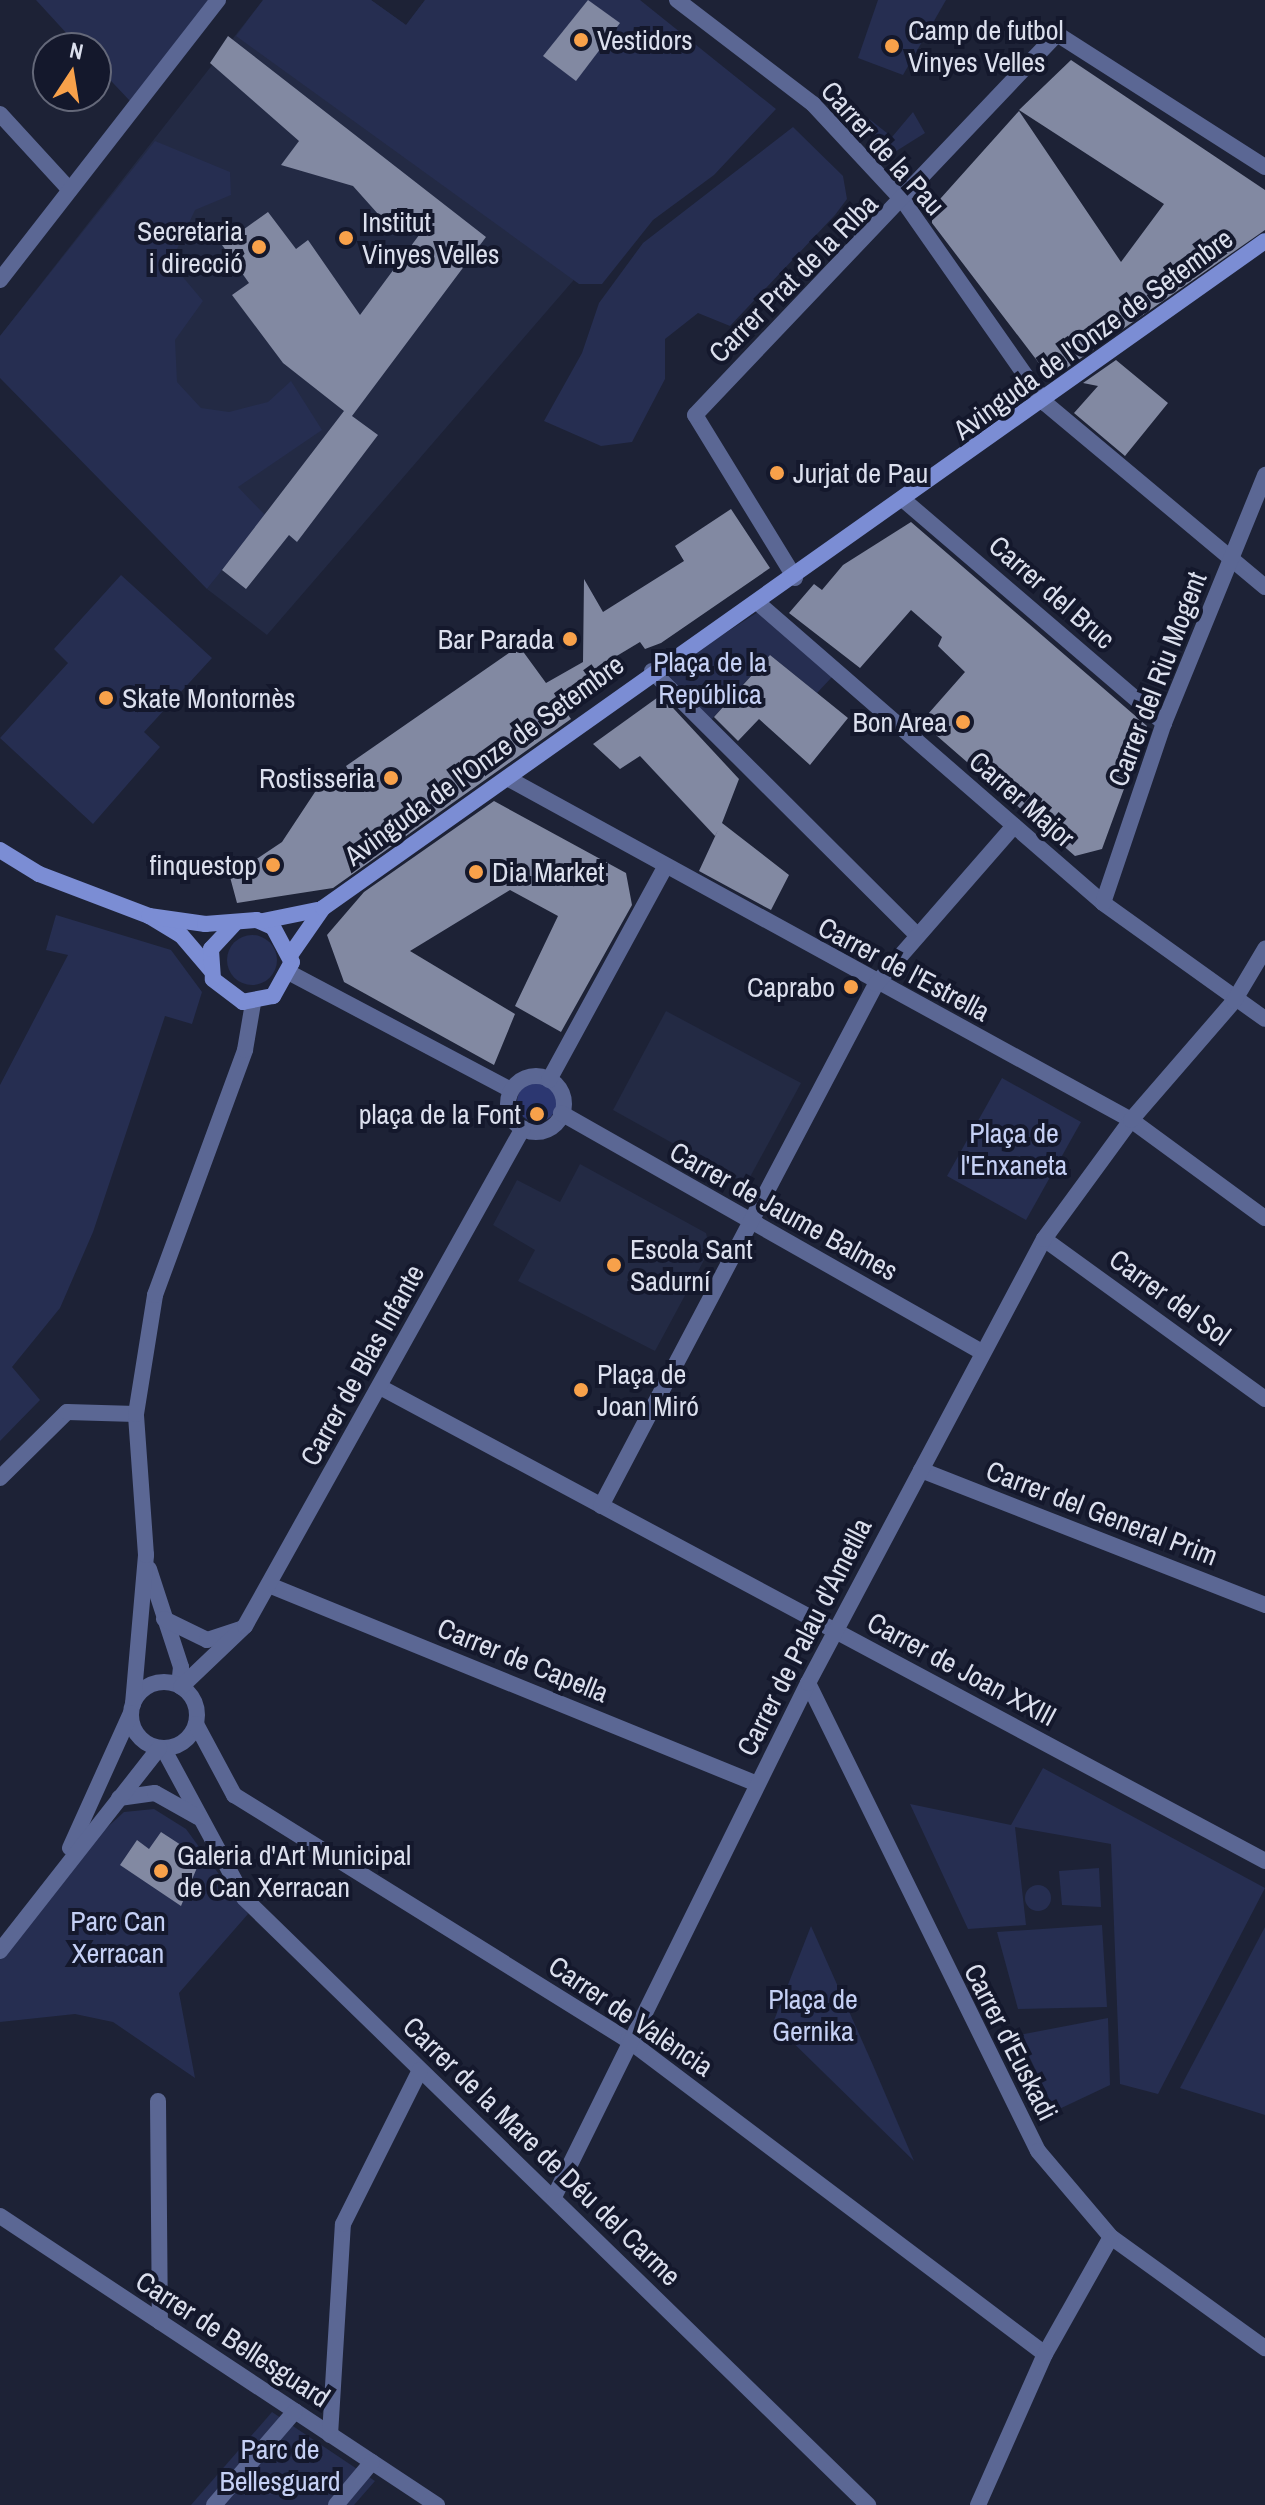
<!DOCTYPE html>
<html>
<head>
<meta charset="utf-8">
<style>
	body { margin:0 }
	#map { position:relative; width:1265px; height:2505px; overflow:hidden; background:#1d2236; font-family:"Archivo Narrow",sans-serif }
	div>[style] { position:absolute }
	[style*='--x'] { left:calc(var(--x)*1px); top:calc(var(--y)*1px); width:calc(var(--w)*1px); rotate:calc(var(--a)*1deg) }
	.built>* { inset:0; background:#232a44 }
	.green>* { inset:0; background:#262e51 }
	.round { border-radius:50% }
	.water>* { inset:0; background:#2c3771 }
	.building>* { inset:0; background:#8289a2 }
	.street>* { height:16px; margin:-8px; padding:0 8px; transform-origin:8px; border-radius:8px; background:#5b6794 }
	.street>.ring { margin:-8px; padding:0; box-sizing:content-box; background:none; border:16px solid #5b6794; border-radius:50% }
	.secondary>* { height:16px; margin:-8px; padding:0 8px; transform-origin:8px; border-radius:8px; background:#7b8dd4 }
	.dots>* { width:22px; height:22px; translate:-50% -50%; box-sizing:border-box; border:4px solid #14182c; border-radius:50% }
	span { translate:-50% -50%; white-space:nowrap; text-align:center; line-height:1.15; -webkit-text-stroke:8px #14182c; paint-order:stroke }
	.poi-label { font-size:28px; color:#dbdfed }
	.left { translate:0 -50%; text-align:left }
	.right { translate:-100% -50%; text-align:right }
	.street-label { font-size:28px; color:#dbdfed }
	.park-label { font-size:28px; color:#c5d0f5 }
	.north { position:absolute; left:32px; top:32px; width:80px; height:80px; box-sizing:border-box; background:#14182c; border:2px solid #646879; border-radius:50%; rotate:12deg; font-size:22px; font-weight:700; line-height:32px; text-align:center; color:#dbdfed }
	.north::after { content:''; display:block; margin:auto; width:28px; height:36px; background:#f8a14a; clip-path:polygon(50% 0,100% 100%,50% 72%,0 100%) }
</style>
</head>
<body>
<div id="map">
	<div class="built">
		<div style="clip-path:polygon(263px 0,371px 0,406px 25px,425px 0,744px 83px,267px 635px,207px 589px,216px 577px,81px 442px,0 336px)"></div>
		<div style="clip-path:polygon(666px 1011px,801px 1083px,750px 1177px,737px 1179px,613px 1110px)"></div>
		<div style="clip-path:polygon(580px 1164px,706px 1233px,710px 1249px,655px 1351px,518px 1281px,535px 1250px,493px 1225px,517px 1180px,560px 1202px)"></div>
	</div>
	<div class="green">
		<div style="clip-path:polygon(36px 0,209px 0,130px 101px,96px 65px,96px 48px,80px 48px)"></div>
		<div style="clip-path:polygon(263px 0,371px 0,406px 25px,425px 0,640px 0,776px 109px,714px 175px,653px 220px,602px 284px,579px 284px,236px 36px)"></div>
		<div style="clip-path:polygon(878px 0,946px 0,903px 75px,858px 58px)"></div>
		<div style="clip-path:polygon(839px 95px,892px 137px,913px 112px,925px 133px,890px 155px)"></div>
		<div style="clip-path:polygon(793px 127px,843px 176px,847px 199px,835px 215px,730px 326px,698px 313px,665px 339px,665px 379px,632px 442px,601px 446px,544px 421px,582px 353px,599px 303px,643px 243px)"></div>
		<div style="clip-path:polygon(155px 141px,230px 172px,231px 195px,195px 210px,177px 249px,177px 270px,203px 301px,175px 340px,177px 382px,201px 408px,229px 412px,268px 402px,291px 381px,322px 430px,238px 487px,265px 515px,207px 589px,0 378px,0 336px)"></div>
		<div style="clip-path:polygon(121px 575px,212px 658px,144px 732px,160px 747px,93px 824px,0 738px,68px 663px,54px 649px)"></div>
		<div style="clip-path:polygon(758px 612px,832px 677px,817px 693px,770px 655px,711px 720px,665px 672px)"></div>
		<div style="clip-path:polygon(56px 915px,171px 950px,202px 992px,192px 1024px,165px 1016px,93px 1232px,60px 1308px,12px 1367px,40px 1400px,0 1441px,0 1085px,68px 955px,46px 950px)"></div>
		<div class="round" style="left:227px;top:935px;width:50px;height:50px"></div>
		<div style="clip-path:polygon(1002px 1078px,1081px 1122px,1026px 1220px,947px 1176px)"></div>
		<div style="clip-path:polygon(1043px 1768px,1265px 1888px,1158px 2094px,1120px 2084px,1111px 1844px,1015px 1827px,1026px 1925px,968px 1929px,910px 1804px,1011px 1825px)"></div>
		<div style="clip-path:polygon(154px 1809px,186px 1829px,248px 1914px,179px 1993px,195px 2078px,113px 2022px,75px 2014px,0 2022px,0 1951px,90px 1843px,124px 1812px)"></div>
		<div style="clip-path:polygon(1099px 1868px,1101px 1907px,1062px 1905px,1059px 1871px)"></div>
		<div class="round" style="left:1025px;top:1885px;width:26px;height:26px"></div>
		<div style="clip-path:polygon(1102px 1925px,1107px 2007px,1018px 2009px,997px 1932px)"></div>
		<div style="clip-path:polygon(811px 1926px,872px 2063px,914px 2161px,773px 2023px)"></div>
		<div style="clip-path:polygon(1265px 1927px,1265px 2115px,1180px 2088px)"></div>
		<div style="clip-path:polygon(1108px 2018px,1110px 2085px,1055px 2111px,1019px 2035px)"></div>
		<div style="clip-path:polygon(272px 2412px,375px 2481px,354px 2505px,191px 2505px)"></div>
	</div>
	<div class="water">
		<div class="round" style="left:517px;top:1082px;width:40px;height:40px"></div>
	</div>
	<div class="building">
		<div style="clip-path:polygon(588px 0,620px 23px,576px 81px,543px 56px)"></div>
		<div style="clip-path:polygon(228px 36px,486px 237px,352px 416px,378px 435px,297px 542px,289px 535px,246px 589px,222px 570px,344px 411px,283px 363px,232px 295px,249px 283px,222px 245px,268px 212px,296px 249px,308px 240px,360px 315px,425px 227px,387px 224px,353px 186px,281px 165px,299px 141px,210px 63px)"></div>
		<div style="clip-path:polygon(1071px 60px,1265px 190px,1265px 230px,1051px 379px,932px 223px,932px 208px,1019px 111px,1121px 262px,1164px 204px,1019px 110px)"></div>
		<div style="clip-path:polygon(1116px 360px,1168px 403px,1125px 456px,1074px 413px,1098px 386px,1083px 383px)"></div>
		<div style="clip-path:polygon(731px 509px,770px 568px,661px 643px,645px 649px,640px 642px,590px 672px,599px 684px,562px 706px,571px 719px,333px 888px,237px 903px,230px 877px,282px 842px,315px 792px,350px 773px,346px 766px,519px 646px,546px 683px,583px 662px,584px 579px,603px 612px,684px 561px,675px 546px)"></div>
		<div style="clip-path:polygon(911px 522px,1147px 726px,1102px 849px,1075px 856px,921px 722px,965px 672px,938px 646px,942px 637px,911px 610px,860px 668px,789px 613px,814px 584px,822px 590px,843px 565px)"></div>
		<div style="clip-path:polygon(770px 655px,848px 718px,810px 765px,759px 719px,738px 741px,714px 717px)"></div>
		<div style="clip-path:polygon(661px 695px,739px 779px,722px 823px,789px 875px,771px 910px,699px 871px,718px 830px,715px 836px,640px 756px,620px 769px,593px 744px)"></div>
		<div style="clip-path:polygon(494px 801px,626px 873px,632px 905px,561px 1032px,515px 1006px,558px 916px,510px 890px,410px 951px,515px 1014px,494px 1065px,344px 982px,327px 935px,364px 892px)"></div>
		<div style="clip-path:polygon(161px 1832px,201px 1858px,181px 1906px,120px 1865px,137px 1840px,149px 1849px)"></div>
	</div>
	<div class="street">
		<div style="--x:677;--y:0;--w:171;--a:37.4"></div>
		<div style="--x:813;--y:104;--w:134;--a:47.1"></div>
		<div style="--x:904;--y:202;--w:246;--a:55"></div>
		<div style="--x:1045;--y:403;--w:287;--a:39.9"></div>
		<div style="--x:0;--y:114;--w:103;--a:47.4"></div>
		<div style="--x:0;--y:280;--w:355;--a:-52.1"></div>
		<div style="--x:906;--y:502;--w:340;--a:40.6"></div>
		<div style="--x:795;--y:578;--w:191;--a:-121.5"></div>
		<div style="--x:695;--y:415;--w:526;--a:-46.46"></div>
		<div style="--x:1057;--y:34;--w:247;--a:32.6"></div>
		<div style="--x:758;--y:603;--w:457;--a:41"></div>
		<div style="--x:1103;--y:903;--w:199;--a:35.6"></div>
		<div style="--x:652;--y:671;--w:375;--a:44.9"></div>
		<div style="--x:509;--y:779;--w:709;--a:28.73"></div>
		<div style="--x:1131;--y:1120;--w:166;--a:36.2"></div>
		<div style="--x:1103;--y:903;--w:190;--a:-71.3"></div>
		<div style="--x:1164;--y:723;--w:268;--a:-67.8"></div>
		<div style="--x:290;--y:973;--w:250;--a:27.9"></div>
		<div class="ring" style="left:508px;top:1076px;width:40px;height:40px"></div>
		<div style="--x:549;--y:1080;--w:243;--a:-61.4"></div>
		<div style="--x:561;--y:1113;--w:484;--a:29.6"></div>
		<div style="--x:1044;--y:1239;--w:273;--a:35.9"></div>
		<div style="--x:380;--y:1387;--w:1004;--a:28.17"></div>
		<div style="--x:921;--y:1470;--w:370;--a:21.4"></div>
		<div style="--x:0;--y:1478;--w:94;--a:-44.6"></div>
		<div style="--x:67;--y:1412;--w:69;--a:1.7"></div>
		<div style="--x:601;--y:1506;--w:590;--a:-62.22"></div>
		<div style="--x:876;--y:984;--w:210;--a:-48.9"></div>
		<div style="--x:149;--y:1569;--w:103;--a:71.9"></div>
		<div style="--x:181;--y:1667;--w:18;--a:96"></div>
		<div style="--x:269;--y:1585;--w:527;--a:22.18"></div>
		<div style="--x:164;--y:1619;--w:48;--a:26"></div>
		<div style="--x:207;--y:1640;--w:35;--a:-18"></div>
		<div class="ring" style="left:131px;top:1682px;width:50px;height:50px"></div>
		<div style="--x:808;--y:1683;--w:521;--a:63.83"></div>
		<div style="--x:1038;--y:2151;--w:113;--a:49.7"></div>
		<div style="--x:1111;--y:2237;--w:190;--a:35.8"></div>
		<div style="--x:181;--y:1687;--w:88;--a:-43.6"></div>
		<div style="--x:245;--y:1626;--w:570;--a:-60.83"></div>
		<div style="--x:133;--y:1704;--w:150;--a:-85"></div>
		<div style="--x:146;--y:1555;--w:141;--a:-94.1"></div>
		<div style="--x:136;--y:1414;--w:121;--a:-80.9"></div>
		<div style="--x:155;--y:1295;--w:261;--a:-69.8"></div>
		<div style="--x:245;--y:1050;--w:48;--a:-80.3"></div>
		<div style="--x:196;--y:1724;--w:81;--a:61.8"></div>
		<div style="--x:234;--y:1795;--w:464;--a:31.9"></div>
		<div style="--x:628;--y:2040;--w:522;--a:36.98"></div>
		<div style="--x:163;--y:1748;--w:170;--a:61.6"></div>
		<div style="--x:244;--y:1898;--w:871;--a:44.21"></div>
		<div style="--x:119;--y:1798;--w:36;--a:-8"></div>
		<div style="--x:155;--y:1793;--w:49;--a:29.2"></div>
		<div style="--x:70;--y:1848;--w:148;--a:-65.7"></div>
		<div style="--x:0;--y:1951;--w:258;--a:-51.9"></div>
		<div style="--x:158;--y:2101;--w:221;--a:89.5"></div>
		<div style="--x:554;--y:2197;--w:573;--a:-63.7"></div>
		<div style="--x:808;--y:1683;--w:503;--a:-62.01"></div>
		<div style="--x:1044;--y:1239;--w:147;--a:-53.8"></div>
		<div style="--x:1131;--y:1120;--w:157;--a:-49.1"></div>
		<div style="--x:1234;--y:1001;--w:61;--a:-59.2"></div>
		<div style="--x:0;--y:2216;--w:524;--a:33.48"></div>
		<div style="--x:330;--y:2435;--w:211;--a:-86.5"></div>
		<div style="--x:343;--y:2224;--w:172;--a:-63.4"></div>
		<div style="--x:214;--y:2505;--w:124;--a:-49.2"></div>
		<div style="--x:336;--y:2505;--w:56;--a:-50.1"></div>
		<div style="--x:978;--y:2505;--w:165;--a:-66.1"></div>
		<div style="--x:1045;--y:2354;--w:134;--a:-60.6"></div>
	</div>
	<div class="secondary">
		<div style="--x:0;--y:850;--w:46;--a:31.6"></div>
		<div style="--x:39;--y:874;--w:118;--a:20.9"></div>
		<div style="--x:149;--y:916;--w:37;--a:31"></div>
		<div style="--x:181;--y:935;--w:45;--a:49.5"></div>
		<div style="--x:149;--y:916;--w:57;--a:8.1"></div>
		<div style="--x:205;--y:924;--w:52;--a:-4.4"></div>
		<div style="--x:257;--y:920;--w:17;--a:24"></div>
		<div style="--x:273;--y:927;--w:40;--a:62"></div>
		<div style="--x:292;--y:962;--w:39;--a:119"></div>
		<div style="--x:273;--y:996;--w:31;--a:169"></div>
		<div style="--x:243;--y:1002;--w:38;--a:-143"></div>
		<div style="--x:213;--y:979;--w:30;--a:-94"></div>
		<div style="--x:211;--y:949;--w:35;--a:-47"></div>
		<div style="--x:263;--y:921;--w:55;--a:-11.5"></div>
		<div style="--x:291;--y:954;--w:56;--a:-55.2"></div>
		<div style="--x:323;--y:908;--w:1154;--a:-35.3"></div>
	</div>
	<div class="dots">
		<div style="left:581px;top:40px;background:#f8a14a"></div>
		<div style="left:892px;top:46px;background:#f8a14a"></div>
		<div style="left:346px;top:238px;background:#f8a14a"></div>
		<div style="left:259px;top:247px;background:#f8a14a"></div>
		<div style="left:777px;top:473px;background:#f8a14a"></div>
		<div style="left:570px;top:639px;background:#f8a14a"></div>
		<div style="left:106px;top:698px;background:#f8a14a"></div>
		<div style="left:963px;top:722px;background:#f8a14a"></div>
		<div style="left:391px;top:778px;background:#f8a14a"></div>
		<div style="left:273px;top:865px;background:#f8a14a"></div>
		<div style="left:476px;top:872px;background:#f8a14a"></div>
		<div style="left:851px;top:987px;background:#f8a14a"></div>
		<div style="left:537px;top:1114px;background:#f8a14a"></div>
		<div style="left:614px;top:1265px;background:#f8a14a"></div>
		<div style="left:581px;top:1390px;background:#f8a14a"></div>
		<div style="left:161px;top:1871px;background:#f8a14a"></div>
	</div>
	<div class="poi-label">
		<span class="left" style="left:908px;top:46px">Camp de futbol<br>Vinyes Velles</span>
		<span class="left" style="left:597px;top:40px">Vestidors</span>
		<span class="left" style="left:362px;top:238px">Institut<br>Vinyes Velles</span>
		<span class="right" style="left:243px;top:247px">Secretaria<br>i direcció</span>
		<span class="left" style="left:793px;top:473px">Jurjat de Pau</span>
		<span class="right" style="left:554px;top:639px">Bar Parada</span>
		<span class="left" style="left:122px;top:698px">Skate Montornès</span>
		<span class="right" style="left:947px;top:722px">Bon Area</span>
		<span class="right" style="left:375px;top:778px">Rostisseria</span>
		<span class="right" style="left:257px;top:865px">finquestop</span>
		<span class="left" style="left:492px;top:872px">Dia Market</span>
		<span class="right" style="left:835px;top:987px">Caprabo</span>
		<span class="right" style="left:521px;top:1114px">plaça de la Font</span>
		<span class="left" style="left:630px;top:1265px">Escola Sant<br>Sadurní</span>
		<span class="left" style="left:597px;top:1390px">Plaça de<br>Joan Miró</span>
		<span class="left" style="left:177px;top:1871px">Galeria d'Art Municipal<br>de Can Xerracan</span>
	</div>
	<div class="street-label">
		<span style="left:883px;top:148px;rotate:48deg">Carrer de la Pau</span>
		<span style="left:793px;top:278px;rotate:-45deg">Carrer Prat de la RIba</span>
		<span style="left:1093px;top:334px;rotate:-36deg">Avinguda de l'Onze de Setembre</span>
		<span style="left:1052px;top:592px;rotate:41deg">Carrer del Bruc</span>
		<span style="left:1157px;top:679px;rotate:-69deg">Carrer del Riu Mogent</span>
		<span style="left:484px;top:760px;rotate:-36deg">Avinguda de l'Onze de Setembre</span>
		<span style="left:1022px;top:799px;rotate:41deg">Carrer Major</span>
		<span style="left:904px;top:969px;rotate:28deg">Carrer de l'Estrella</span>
		<span style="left:784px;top:1211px;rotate:29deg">Carrer de Jaume Balmes</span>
		<span style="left:1170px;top:1297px;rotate:36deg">Carrer del Sol</span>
		<span style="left:362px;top:1365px;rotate:-61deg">Carrer de Blas Infante</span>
		<span style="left:1102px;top:1513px;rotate:21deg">Carrer del General Prim</span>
		<span style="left:804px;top:1637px;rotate:-63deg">Carrer de Palau d'Ametlla</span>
		<span style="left:523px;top:1660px;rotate:22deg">Carrer de Capella</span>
		<span style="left:962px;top:1669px;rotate:28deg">Carrer de Joan XXIII</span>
		<span style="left:631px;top:2016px;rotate:34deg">Carrer de València</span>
		<span style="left:1011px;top:2042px;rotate:63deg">Carrer d'Euskadi</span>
		<span style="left:542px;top:2151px;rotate:44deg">Carrer de la Mare de Déu del Carme</span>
		<span style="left:233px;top:2339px;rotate:33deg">Carrer de Bellesguard</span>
	</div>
	<div class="park-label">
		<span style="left:710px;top:678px">Plaça de la<br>República</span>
		<span style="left:1014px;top:1149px">Plaça de<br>l'Enxaneta</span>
		<span style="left:118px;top:1937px">Parc Can<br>Xerracan</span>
		<span style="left:813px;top:2015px">Plaça de<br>Gernika</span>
		<span style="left:280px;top:2465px">Parc de<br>Bellesguard</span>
	</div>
	<div class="north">N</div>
</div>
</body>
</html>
